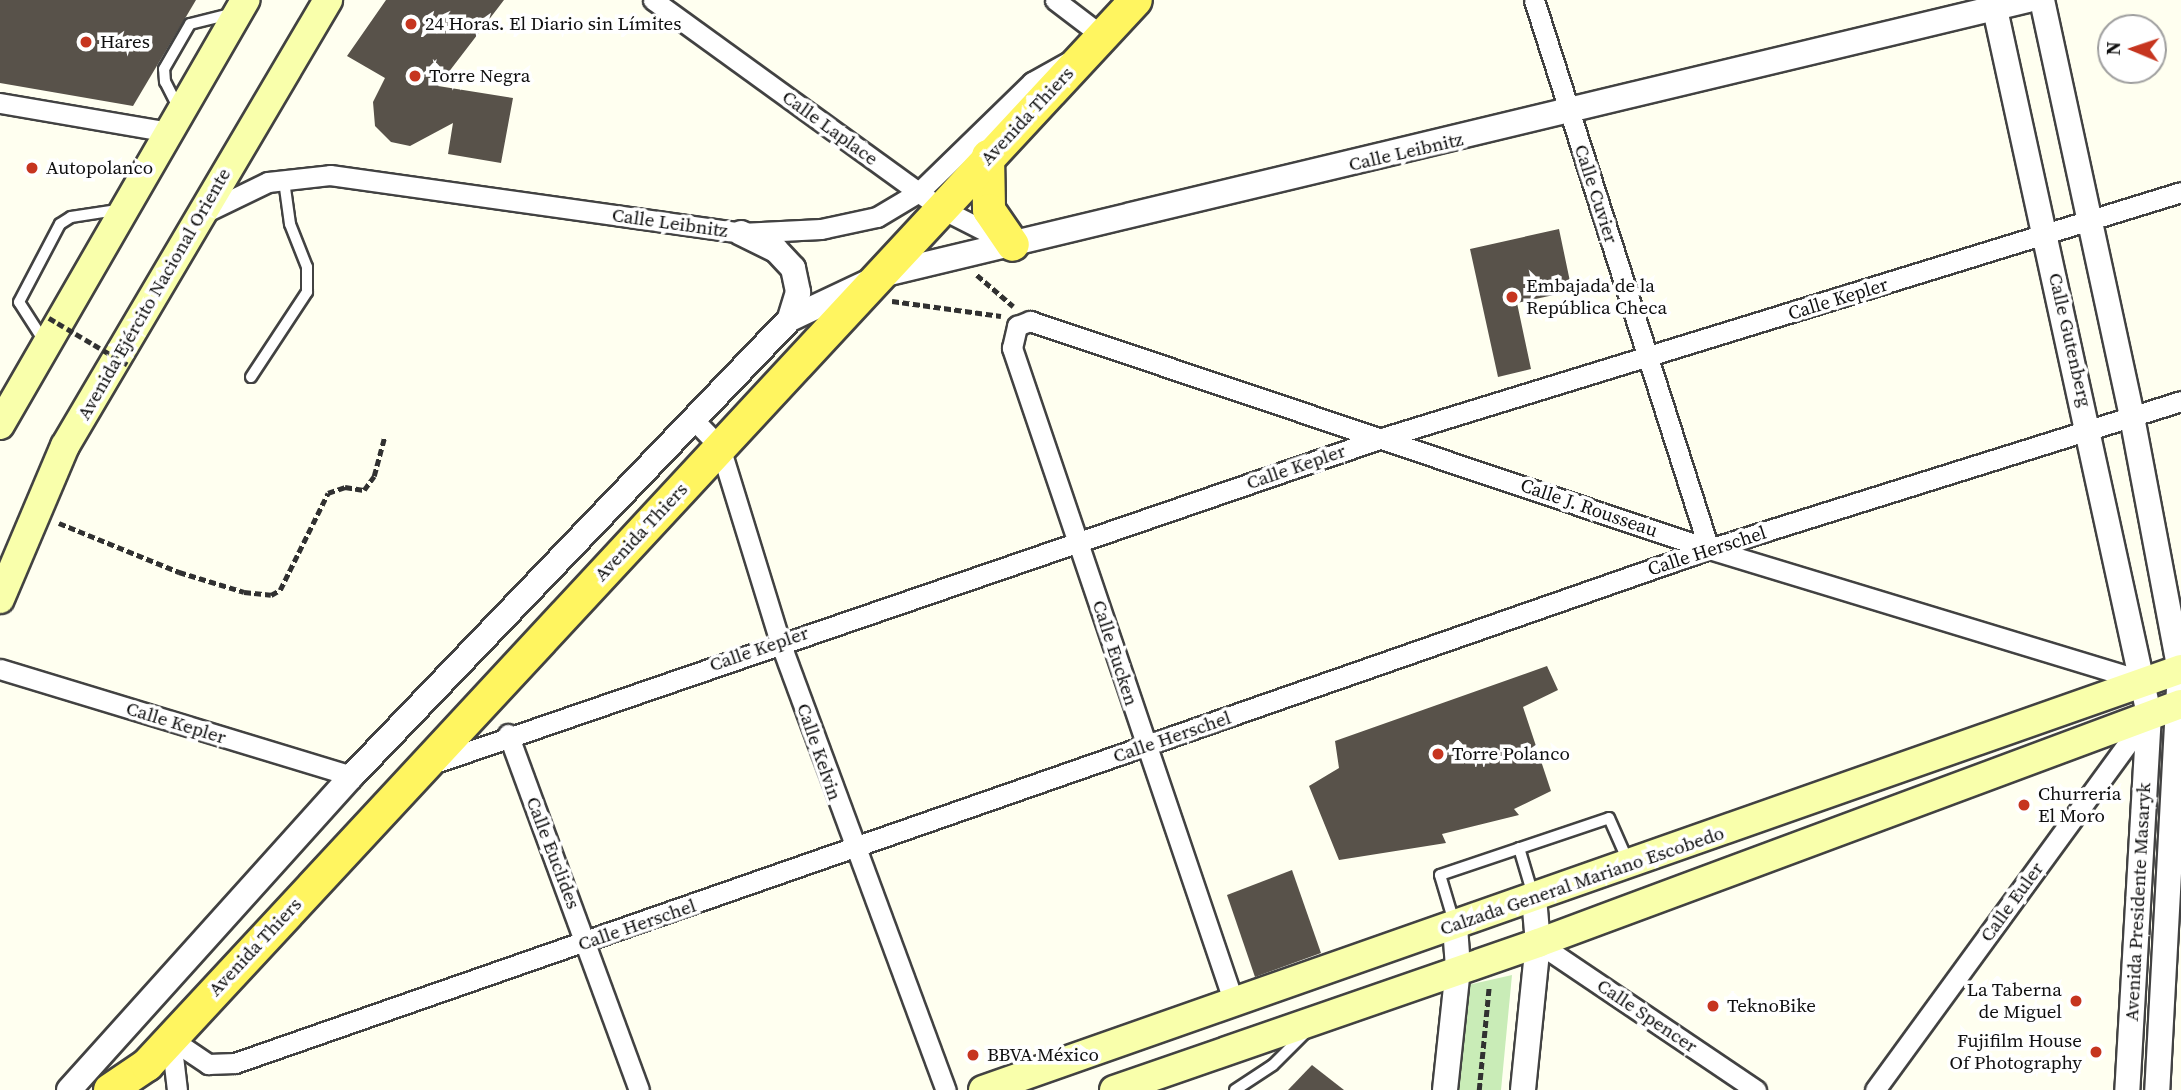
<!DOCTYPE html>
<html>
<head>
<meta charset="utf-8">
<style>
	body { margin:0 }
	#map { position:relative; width:2181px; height:1090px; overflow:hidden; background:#fffff0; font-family:"Source Serif 4",serif }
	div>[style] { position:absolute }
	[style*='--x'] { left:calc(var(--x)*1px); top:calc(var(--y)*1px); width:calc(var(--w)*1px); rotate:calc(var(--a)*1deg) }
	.green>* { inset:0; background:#c9ecb7 }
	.building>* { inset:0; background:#58524a }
	.path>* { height:4.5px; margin-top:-2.25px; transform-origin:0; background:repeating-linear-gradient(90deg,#313131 0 7px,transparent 0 10.5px) }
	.roads { filter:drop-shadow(2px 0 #424242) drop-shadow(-2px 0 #424242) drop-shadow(0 2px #424242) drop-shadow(0 -2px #424242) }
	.service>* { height:10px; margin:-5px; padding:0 5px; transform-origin:5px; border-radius:5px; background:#fff }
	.minor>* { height:19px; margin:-9.5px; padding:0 9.5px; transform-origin:9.5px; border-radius:9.5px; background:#fff }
	.tertiary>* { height:24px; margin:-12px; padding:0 12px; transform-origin:12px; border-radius:12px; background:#fff }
	.secondary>* { height:28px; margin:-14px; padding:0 14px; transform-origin:14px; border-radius:14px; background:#f9ffab }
	.primary>* { height:32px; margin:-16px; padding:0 16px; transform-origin:16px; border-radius:16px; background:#fff560 }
	.path-bridge>* { height:4.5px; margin-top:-2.25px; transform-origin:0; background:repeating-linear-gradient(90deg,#313131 0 7px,transparent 0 10.5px) }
	.dots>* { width:19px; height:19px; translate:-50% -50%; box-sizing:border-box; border:4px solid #fff; border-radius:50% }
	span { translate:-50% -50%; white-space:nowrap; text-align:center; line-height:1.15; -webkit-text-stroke:7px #fff; paint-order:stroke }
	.poi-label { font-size:19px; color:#0f0f0f }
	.left { translate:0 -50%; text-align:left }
	.right { translate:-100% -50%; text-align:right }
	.street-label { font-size:19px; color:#0f0f0f }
	.north { position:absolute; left:2097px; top:14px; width:70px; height:70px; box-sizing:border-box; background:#fff; border:2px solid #9f9f9f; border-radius:50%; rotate:272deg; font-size:19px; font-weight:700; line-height:28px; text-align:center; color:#0f0f0f }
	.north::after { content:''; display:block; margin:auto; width:24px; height:32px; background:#c6351f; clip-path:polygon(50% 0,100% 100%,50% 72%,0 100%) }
</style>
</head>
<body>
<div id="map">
	<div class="green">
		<div style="clip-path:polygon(1512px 975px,1501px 1090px,1458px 1090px,1468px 985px)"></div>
	</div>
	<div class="building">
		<div style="clip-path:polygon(0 0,196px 0,133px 106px,0 83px)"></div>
		<div style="clip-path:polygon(386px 0,504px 0,438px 86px,513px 98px,501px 163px,448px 154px,453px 123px,410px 146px,391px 142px,375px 126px,373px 102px,385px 78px,347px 56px)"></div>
		<div style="clip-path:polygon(1559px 229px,1572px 291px,1517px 303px,1531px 369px,1498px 377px,1470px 249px)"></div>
		<div style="clip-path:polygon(1547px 666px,1558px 690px,1523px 707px,1551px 791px,1514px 809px,1519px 815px,1442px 834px,1446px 843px,1339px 860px,1309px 786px,1339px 768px,1335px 741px)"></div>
		<div style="clip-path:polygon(1292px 870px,1321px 953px,1255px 977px,1227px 895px)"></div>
		<div style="clip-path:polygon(1312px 1065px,1344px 1090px,1288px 1090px)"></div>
	</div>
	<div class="path">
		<div style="--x:977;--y:275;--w:48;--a:40.7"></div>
		<div style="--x:892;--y:301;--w:110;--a:7.8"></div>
		<div style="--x:59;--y:523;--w:130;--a:22.2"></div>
		<div style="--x:179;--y:572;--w:68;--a:17.1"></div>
		<div style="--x:244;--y:592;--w:27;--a:6"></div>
		<div style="--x:271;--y:595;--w:10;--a:-29"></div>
		<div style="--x:280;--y:590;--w:108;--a:-63.7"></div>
		<div style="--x:328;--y:493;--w:18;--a:-19"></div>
		<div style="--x:345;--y:487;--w:19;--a:9"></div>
		<div style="--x:364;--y:490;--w:17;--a:-54"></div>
		<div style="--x:374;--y:476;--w:39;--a:-75"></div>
		<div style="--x:1479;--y:1090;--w:104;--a:-84.5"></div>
	</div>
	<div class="roads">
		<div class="service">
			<div style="--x:178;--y:107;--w:28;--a:-117"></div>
			<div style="--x:165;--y:82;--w:13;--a:-94"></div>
			<div style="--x:164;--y:69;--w:52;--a:-60"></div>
			<div style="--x:190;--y:24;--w:41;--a:-14"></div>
			<div style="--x:44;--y:341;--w:46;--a:-122.7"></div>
			<div style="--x:19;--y:302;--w:88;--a:-62.3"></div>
			<div style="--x:60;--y:224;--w:13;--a:-32"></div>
			<div style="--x:71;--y:217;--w:47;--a:-8.7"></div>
			<div style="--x:251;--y:377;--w:102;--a:-56.6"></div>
			<div style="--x:307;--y:292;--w:25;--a:-90"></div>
			<div style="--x:307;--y:267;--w:46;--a:-111.6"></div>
			<div style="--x:290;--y:224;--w:43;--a:-97.9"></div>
			<div style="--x:1519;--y:848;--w:49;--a:73.4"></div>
			<div style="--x:1454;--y:922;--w:49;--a:-106.6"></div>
			<div style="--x:1440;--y:875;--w:178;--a:-18.6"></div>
			<div style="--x:1609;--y:818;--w:47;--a:66.2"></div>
			<div style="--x:1235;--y:1090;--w:45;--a:-33.3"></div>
			<div style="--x:1273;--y:1065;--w:45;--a:-45"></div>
		</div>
		<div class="minor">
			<div style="--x:653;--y:0;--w:357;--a:35.9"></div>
			<div style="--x:942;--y:209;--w:71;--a:26.9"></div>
			<div style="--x:1055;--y:0;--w:58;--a:37.3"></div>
			<div style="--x:1534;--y:0;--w:576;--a:72.32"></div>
			<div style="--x:0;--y:103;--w:171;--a:9.7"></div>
			<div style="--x:202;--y:214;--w:73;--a:-25.9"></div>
			<div style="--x:268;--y:182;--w:62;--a:-6.4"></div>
			<div style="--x:330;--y:175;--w:415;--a:8"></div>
			<div style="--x:741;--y:233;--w:80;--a:-2.9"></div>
			<div style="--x:821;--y:229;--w:57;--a:-12.1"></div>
			<div style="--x:877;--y:217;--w:49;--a:-30.8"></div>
			<div style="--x:919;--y:192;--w:158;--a:-44.2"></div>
			<div style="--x:1032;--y:82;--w:41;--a:-29.1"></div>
			<div style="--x:692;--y:418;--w:40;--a:46"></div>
			<div style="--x:720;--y:447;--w:204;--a:72.9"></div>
			<div style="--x:780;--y:642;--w:478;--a:69.7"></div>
			<div style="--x:0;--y:669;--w:368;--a:16.9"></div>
			<div style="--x:508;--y:734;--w:379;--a:69.8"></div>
			<div style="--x:435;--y:763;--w:1001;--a:-18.94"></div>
			<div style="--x:1382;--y:438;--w:836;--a:-17.11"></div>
			<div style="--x:1538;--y:943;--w:263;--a:34"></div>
			<div style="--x:1234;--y:1003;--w:692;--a:-108.72"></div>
			<div style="--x:1012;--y:348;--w:23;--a:-77"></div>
			<div style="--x:1017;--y:326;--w:14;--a:-21"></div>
			<div style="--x:1030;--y:321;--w:716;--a:18.56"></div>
			<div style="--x:1709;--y:549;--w:451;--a:16.9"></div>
			<div style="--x:171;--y:1039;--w:45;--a:34"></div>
			<div style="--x:208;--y:1064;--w:27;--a:-2"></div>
			<div style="--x:235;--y:1063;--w:1561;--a:-19.22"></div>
			<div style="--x:1709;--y:549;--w:495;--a:-17.4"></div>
			<div style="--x:171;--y:1039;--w:51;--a:83.3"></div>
			<div style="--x:1875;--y:1090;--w:460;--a:-53.9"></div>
		</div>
		<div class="tertiary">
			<div style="--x:1993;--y:0;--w:731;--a:77.68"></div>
			<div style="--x:2149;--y:714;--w:377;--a:93.3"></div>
			<div style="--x:2042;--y:0;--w:427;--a:77.8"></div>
			<div style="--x:2132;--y:417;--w:258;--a:79.3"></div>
			<div style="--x:2180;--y:670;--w:421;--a:93.1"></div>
			<div style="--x:741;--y:233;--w:39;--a:26"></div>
			<div style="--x:776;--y:250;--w:25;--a:47"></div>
			<div style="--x:793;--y:268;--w:25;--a:78"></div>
			<div style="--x:798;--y:292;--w:28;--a:107"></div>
			<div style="--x:69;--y:1090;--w:423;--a:-48"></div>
			<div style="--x:352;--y:776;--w:633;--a:-46.22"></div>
			<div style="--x:790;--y:319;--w:105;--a:-25.3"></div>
			<div style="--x:885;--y:274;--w:1175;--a:-13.48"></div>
			<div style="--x:1445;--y:1090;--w:123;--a:-83.9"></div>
			<div style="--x:1458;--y:968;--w:42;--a:-94.1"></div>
			<div style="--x:1523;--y:1090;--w:148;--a:-84.2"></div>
			<div style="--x:1538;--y:943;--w:45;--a:-95.1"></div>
		</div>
		<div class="secondary">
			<div style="--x:0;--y:425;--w:491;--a:-60"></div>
			<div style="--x:0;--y:599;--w:166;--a:-67"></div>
			<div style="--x:65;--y:446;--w:518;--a:-59.47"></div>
			<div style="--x:983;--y:1090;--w:1270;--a:-19.36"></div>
			<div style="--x:1114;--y:1090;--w:449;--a:-19.1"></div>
			<div style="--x:1538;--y:943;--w:686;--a:-20.39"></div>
		</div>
		<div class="primary">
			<div style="--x:988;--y:156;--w:54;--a:88.9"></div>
			<div style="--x:989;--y:210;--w:42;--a:55.6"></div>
			<div style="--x:110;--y:1090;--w:45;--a:-34"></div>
			<div style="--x:147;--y:1065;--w:1453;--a:-47.12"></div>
		</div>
	</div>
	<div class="path-bridge">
		<div style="--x:49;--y:318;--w:92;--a:30.7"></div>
	</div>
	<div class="dots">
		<div style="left:411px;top:24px;background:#c6351f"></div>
		<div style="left:86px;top:42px;background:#c6351f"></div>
		<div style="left:415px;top:76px;background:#c6351f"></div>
		<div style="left:32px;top:168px;background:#c6351f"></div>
		<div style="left:1512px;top:297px;background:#c6351f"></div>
		<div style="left:1438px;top:754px;background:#c6351f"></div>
		<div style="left:2024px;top:805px;background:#c6351f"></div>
		<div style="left:2076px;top:1001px;background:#c6351f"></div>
		<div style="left:1713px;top:1006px;background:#c6351f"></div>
		<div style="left:2096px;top:1052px;background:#c6351f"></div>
		<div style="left:973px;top:1055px;background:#c6351f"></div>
	</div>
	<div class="poi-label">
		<span class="left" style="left:425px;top:24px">24 Horas. El Diario sin Límites</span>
		<span class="left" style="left:100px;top:42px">Hares</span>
		<span class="left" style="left:429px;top:76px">Torre Negra</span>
		<span class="left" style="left:46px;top:168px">Autopolanco</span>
		<span class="left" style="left:1526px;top:297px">Embajada de la<br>República Checa</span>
		<span class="left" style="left:1452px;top:754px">Torre Polanco</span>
		<span class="left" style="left:2038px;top:805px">Churreria<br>El Moro</span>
		<span class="right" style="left:2062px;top:1001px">La Taberna<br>de Miguel</span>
		<span class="left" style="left:1727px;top:1006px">TeknoBike</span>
		<span class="right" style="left:2082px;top:1052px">Fujifilm House<br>Of Photography</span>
		<span class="left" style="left:987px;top:1055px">BBVA México</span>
	</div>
	<div class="street-label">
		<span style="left:1027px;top:116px;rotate:-47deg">Avenida Thiers</span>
		<span style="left:830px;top:128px;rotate:36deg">Calle Laplace</span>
		<span style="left:1406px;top:152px;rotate:-13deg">Calle Leibnitz</span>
		<span style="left:1596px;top:194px;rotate:72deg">Calle Cuvier</span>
		<span style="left:670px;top:223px;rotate:8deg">Calle Leibnitz</span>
		<span style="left:154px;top:294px;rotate:-60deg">Avenida Ejército Nacional Oriente</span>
		<span style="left:1838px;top:299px;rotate:-17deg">Calle Kepler</span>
		<span style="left:2070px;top:340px;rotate:77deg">Calle Gutenberg</span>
		<span style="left:1296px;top:467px;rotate:-19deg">Calle Kepler</span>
		<span style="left:1589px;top:508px;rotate:19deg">Calle J. Rousseau</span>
		<span style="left:641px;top:532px;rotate:-47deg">Avenida Thiers</span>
		<span style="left:1707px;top:551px;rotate:-18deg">Calle Herschel</span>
		<span style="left:759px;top:649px;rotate:-19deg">Calle Kepler</span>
		<span style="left:1115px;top:653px;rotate:72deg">Calle Eucken</span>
		<span style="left:176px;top:723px;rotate:17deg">Calle Kepler</span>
		<span style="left:1172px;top:737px;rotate:-19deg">Calle Herschel</span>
		<span style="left:819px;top:752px;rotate:71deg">Calle Kelvin</span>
		<span style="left:553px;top:853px;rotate:69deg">Calle Euclides</span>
		<span style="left:1582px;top:881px;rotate:-19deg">Calzada General Mariano Escobedo</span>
		<span style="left:2012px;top:902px;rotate:-54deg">Calle Euler</span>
		<span style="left:2138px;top:902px;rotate:-87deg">Avenida Presidente Masaryk</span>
		<span style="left:637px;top:925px;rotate:-19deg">Calle Herschel</span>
		<span style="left:255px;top:947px;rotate:-47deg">Avenida Thiers</span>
		<span style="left:1647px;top:1016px;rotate:34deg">Calle Spencer</span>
	</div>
	<div class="north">N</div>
</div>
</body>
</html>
